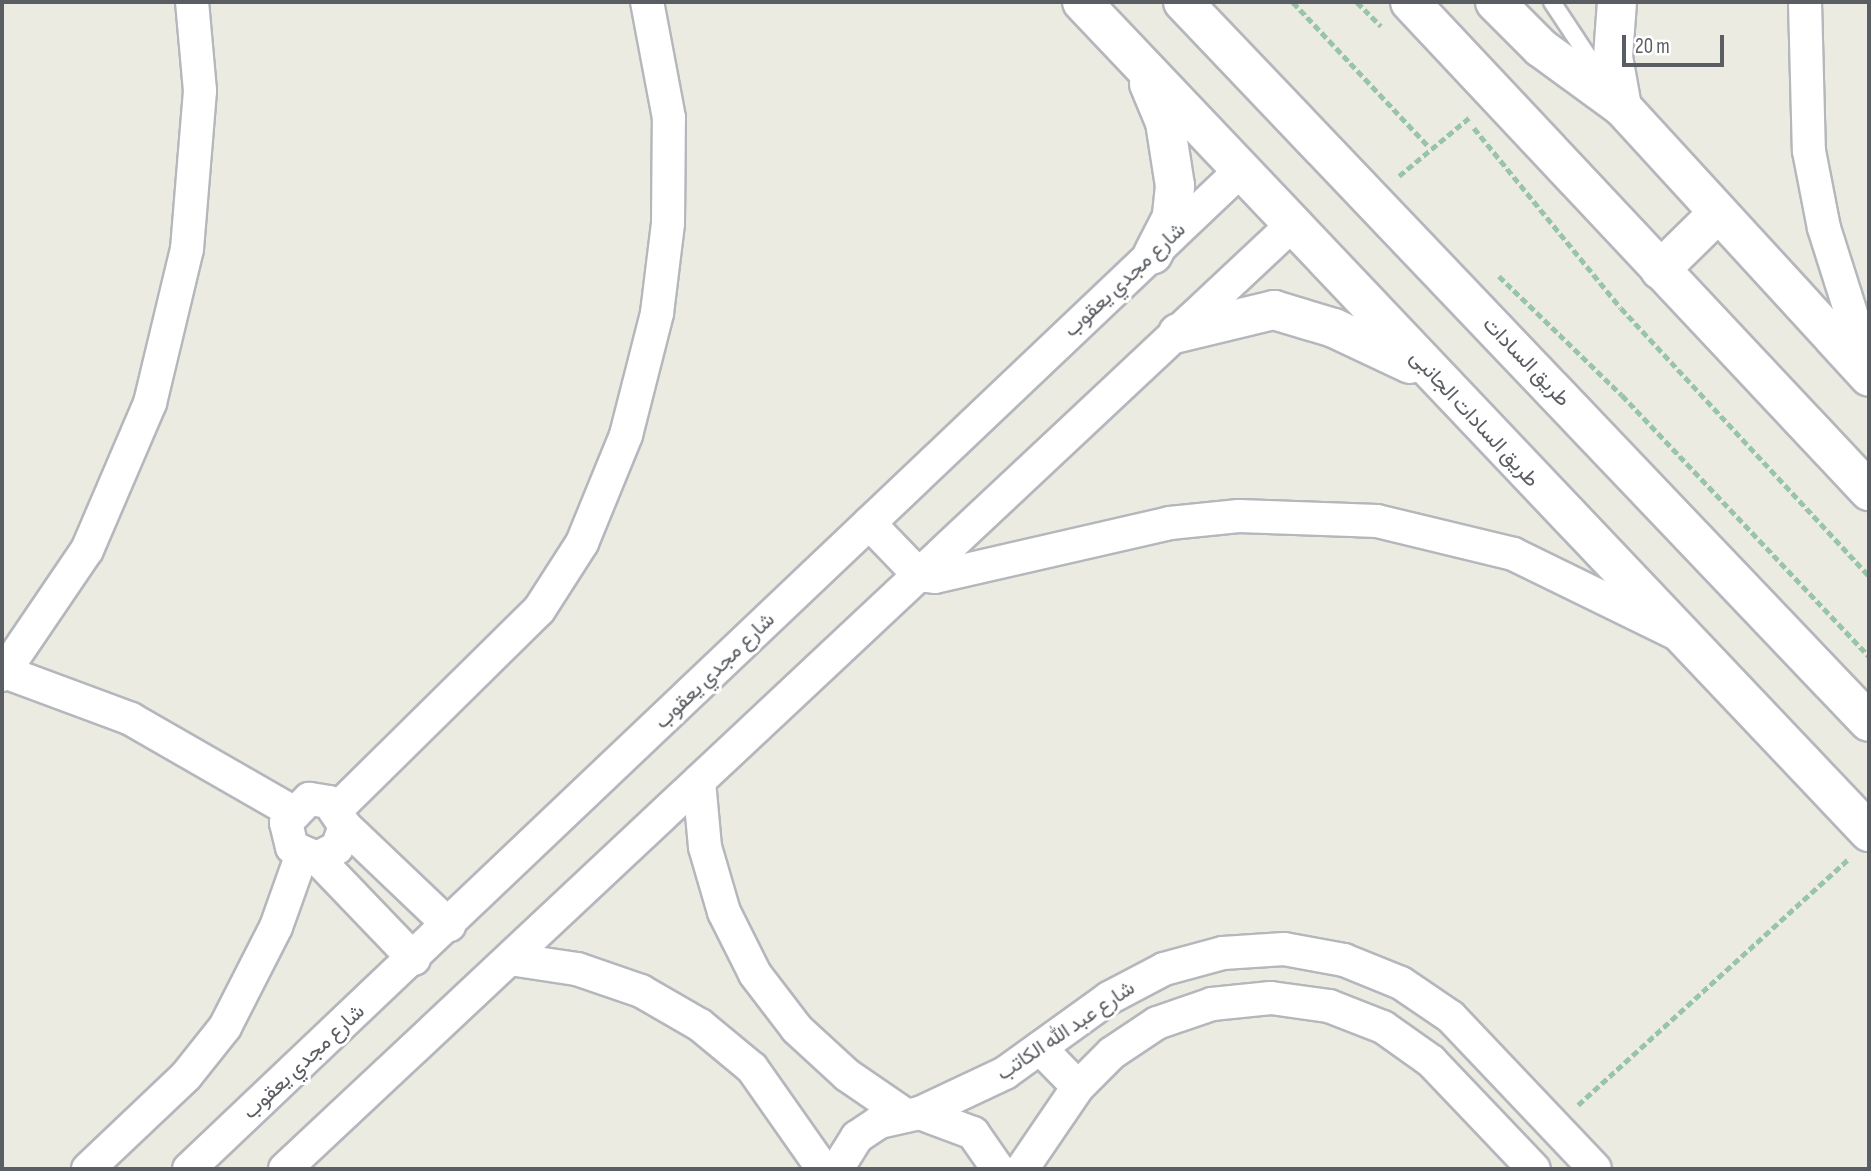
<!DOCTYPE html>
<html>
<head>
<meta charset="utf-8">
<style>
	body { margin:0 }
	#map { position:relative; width:1871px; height:1171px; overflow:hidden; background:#ecebe2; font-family:"Sofia Sans Condensed",Vazirmatn,sans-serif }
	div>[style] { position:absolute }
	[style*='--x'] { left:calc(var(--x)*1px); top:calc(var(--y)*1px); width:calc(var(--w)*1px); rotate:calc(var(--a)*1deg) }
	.path>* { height:4.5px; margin-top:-2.25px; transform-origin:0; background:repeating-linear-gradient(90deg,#98c4aa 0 7px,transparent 0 10.5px) }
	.roads { filter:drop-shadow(2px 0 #b4b7bc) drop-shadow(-2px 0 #b4b7bc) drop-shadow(0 2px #b4b7bc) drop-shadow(0 -2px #b4b7bc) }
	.lane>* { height:16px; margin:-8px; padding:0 8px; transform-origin:8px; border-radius:8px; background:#fff }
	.street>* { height:32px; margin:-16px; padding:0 16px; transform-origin:16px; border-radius:16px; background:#fff }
	.secondary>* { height:38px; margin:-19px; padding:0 19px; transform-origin:19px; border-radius:19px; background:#fff }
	span { translate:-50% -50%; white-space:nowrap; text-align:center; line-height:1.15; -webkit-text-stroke:6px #fff; paint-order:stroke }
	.street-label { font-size:21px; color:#5a5d62 }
	.frame { position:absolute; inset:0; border:4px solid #5a5d62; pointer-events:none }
	.scale { position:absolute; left:1622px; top:35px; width:102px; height:32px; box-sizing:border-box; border:4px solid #5a5d62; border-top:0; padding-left:9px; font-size:21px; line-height:24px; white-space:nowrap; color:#5a5d62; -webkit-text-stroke:5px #fff; paint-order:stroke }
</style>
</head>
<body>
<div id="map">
	<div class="path">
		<div style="--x:1293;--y:2;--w:197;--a:46.8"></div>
		<div style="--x:1357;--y:2;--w:34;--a:45"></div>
		<div style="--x:1474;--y:128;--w:232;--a:50.8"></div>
		<div style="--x:1621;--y:308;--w:365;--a:47.2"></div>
		<div style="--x:1399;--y:176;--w:92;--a:-39.7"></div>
		<div style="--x:1499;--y:276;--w:171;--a:44.1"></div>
		<div style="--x:1622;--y:395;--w:359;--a:46.6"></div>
		<div style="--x:1578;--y:1105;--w:365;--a:-42.3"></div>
	</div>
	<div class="roads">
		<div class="lane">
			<div style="--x:1552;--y:2;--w:92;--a:56.5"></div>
		</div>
		<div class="street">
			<div style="--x:1805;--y:2;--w:149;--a:88.5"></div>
			<div style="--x:1809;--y:151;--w:78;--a:79"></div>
			<div style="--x:1824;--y:228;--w:149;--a:72.4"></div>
			<div style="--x:869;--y:523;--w:72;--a:46.1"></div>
			<div style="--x:919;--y:575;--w:16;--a:7"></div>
			<div style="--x:935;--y:577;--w:241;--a:-12.9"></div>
			<div style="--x:1170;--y:523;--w:69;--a:-5.8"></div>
			<div style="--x:1239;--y:516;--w:138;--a:2.1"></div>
			<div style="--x:1377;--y:521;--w:140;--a:13.6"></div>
			<div style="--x:1513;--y:554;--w:178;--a:26"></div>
			<div style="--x:2;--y:671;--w:138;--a:20.4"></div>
			<div style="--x:131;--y:719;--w:185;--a:29.9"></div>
			<div style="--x:2;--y:675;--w:151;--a:-55.8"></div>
			<div style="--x:87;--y:550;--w:160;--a:-66.8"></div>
			<div style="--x:150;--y:403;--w:158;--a:-76.5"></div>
			<div style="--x:187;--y:249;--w:159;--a:-85.3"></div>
			<div style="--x:200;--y:91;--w:89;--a:-95.1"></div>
			<div style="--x:699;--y:781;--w:66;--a:84.8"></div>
			<div style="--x:705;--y:847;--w:68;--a:73.7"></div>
			<div style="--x:724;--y:912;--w:69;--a:63.4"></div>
			<div style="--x:755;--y:974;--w:69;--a:52.6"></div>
			<div style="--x:797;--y:1029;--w:68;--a:42.6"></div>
			<div style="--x:847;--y:1075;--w:69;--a:34.4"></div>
			<div style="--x:338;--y:808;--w:282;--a:-44.6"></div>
			<div style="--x:539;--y:610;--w:80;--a:-57.3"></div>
			<div style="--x:582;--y:543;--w:117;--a:-67.8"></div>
			<div style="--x:626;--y:435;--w:126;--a:-75.7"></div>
			<div style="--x:657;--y:313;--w:91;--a:-83"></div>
			<div style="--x:668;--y:223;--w:105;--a:-89.5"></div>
			<div style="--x:669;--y:118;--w:118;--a:-100.7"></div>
			<div style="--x:345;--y:826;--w:144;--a:43.6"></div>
			<div style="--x:317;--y:858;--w:22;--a:-27"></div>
			<div style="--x:337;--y:848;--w:23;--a:-70"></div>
			<div style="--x:345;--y:826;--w:29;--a:-124"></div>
			<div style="--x:329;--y:802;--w:20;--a:-171"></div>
			<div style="--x:309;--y:799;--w:33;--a:134"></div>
			<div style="--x:286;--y:823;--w:25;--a:76"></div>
			<div style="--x:292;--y:847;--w:27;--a:24"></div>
			<div style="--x:317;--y:858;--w:140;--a:46.2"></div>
			<div style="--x:510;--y:959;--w:68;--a:8.5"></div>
			<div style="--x:577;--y:969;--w:68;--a:19"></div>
			<div style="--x:641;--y:991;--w:68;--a:30"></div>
			<div style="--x:700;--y:1025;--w:67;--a:39.6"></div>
			<div style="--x:752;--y:1068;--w:123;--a:54.9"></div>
			<div style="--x:1040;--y:1048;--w:54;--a:45.7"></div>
			<div style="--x:920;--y:1113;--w:94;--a:-25.2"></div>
			<div style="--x:1005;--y:1073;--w:128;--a:-35.8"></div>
			<div style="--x:1109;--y:998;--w:62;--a:-27.8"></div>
			<div style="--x:1164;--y:969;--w:61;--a:-15.2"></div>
			<div style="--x:1223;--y:953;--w:61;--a:-3.8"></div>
			<div style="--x:1284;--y:949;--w:61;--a:10.4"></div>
			<div style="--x:1344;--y:960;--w:61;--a:22"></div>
			<div style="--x:1401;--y:983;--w:60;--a:34.2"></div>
			<div style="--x:1451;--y:1017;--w:209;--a:46.5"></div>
			<div style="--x:88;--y:1169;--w:135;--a:-43.5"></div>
			<div style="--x:186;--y:1076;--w:63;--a:-51.5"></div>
			<div style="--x:225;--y:1027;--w:112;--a:-63"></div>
			<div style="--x:276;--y:927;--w:77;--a:-70.4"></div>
			<div style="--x:189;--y:1169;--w:1448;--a:-43.52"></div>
			<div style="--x:285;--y:1169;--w:1379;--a:-43.15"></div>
			<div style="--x:837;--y:1169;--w:38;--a:-58"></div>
			<div style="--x:857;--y:1137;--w:27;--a:-34"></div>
			<div style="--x:879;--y:1122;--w:42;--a:-12.4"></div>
			<div style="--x:920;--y:1113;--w:57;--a:20.7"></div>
			<div style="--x:973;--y:1133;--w:44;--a:55.2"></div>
			<div style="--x:1022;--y:1169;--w:99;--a:-55.7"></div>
			<div style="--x:1078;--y:1087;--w:48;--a:-45"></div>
			<div style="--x:1112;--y:1053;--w:54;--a:-33.7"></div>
			<div style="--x:1157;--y:1023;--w:58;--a:-19.1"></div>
			<div style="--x:1212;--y:1004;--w:59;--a:-5.8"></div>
			<div style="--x:1271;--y:998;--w:59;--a:7.9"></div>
			<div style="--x:1329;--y:1006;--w:58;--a:21.3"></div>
			<div style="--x:1383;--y:1027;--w:59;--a:35.3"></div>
			<div style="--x:1431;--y:1061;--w:149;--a:46.4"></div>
		</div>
		<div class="secondary">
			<div style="--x:1082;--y:2;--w:1144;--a:46.52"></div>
			<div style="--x:1183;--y:2;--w:994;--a:46.39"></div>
			<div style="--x:1410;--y:2;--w:671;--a:46.81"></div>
			<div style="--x:1495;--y:2;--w:65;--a:45"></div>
			<div style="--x:1541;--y:48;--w:100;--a:36.1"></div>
			<div style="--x:1622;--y:107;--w:366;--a:47.5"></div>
			<div style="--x:1617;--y:2;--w:55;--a:94.2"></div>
			<div style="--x:1613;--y:57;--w:51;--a:79.8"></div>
			<div style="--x:1149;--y:84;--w:41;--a:67.2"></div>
			<div style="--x:1165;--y:122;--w:65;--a:81.1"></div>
			<div style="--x:1175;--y:186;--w:31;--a:96"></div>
			<div style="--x:1172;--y:217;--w:42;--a:117.2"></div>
			<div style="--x:1660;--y:270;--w:80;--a:-44.5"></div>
			<div style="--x:1178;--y:333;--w:99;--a:-13.5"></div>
			<div style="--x:1274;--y:310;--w:63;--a:16.7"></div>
			<div style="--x:1334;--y:328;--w:84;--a:25.3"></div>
		</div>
	</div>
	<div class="street-label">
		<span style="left:1125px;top:280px;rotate:-43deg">شارع مجدي يعقوب</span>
		<span style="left:1526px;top:362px;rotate:46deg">طريق السادات</span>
		<span style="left:1474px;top:419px;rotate:47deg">طريق السادات الجانبى</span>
		<span style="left:715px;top:671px;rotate:-44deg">شارع مجدي يعقوب</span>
		<span style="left:1066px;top:1031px;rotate:-34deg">شارع عبد الله الكاتب</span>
		<span style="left:304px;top:1062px;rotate:-43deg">شارع مجدي يعقوب</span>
	</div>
	<div class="frame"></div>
	<div class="scale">20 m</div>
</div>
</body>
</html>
